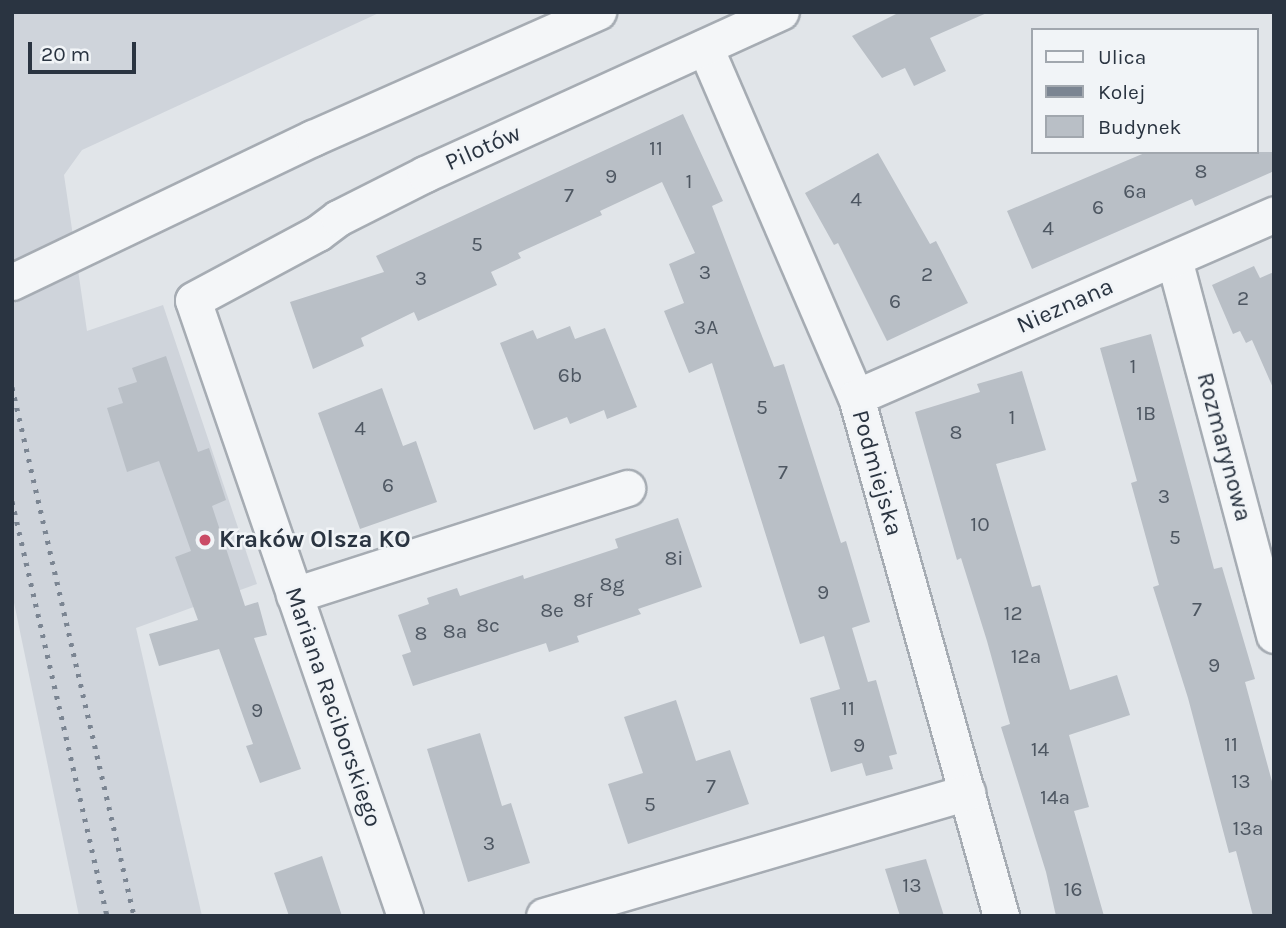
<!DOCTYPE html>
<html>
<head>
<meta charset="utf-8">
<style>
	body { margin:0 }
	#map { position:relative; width:1286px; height:928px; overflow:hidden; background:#e1e5e9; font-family:Karla,sans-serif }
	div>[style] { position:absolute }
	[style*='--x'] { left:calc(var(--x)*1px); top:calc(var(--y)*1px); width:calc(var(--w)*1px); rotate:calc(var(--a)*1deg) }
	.built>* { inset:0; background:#cfd4db }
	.building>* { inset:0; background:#b9bfc6 }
	.roads { filter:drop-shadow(2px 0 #a6acb3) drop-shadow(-2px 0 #a6acb3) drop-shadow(0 2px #a6acb3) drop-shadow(0 -2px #a6acb3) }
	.minor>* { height:35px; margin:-17.5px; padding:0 17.5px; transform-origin:17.5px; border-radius:17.5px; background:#f4f6f8 }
	.rail>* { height:5px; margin-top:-2.5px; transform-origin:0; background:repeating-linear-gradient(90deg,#7b8592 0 3.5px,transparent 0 10.5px) }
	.dots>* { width:19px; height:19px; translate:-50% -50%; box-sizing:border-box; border:4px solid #f1f4f7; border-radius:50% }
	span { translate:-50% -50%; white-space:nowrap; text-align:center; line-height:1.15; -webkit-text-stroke:5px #f1f4f7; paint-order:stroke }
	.number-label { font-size:21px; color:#4e5762 }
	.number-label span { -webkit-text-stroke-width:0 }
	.street-label { font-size:24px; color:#2a3441 }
	.poi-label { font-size:24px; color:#2a3441; font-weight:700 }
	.left { translate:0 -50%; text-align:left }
	.frame { position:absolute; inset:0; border:14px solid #2a3441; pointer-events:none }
	.legend { position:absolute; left:1031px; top:28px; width:228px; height:126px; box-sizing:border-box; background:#f1f4f7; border:2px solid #a1a7ae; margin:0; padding:9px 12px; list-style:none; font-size:21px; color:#2a3441 }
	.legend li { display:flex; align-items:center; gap:14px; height:35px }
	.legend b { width:35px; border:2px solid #a1a7ae }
	.scale { position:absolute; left:28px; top:42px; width:108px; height:32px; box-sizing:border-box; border:4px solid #2a3441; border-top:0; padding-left:9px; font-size:21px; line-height:24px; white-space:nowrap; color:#2a3441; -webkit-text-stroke:5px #f1f4f7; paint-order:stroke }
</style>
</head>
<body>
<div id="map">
	<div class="built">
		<div style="clip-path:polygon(12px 12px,381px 12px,82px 150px,64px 175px,87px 331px,163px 305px,257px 584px,136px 628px,202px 916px,79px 916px,12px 593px)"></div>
	</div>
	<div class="building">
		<div style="clip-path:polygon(900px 12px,989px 12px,930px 38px,946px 71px,914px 86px,905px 68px,882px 78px,852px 36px)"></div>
		<div style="clip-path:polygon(683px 114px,723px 201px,712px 206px,750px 305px,774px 367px,784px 364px,841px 543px,846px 541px,870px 622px,852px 628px,868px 682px,876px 680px,897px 754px,889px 756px,893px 769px,866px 776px,862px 763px,831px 772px,810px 698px,840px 689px,824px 636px,800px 644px,712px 363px,689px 373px,664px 311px,684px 303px,669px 264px,695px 253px,662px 182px,600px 211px,602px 215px,518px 253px,521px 258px,491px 272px,497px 285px,418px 321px,414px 312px,361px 338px,364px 346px,313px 369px,290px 302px,384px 272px,376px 256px)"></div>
		<div style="clip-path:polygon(1147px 152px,1274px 152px,1274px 171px,1195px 206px,1192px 199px,1032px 269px,1007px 211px)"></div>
		<div style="clip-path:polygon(878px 153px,930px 244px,936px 241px,968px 303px,887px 341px,838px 243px,834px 245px,805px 193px)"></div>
		<div style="clip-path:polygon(1254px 266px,1260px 278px,1274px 272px,1274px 390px,1252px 340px,1246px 343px,1240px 331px,1233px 334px,1212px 285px)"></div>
		<div style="clip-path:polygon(570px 326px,575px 339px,605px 328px,637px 407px,607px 419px,604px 410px,570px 424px,567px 417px,534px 430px,500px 343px,533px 330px,537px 339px)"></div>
		<div style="clip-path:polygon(1151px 334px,1214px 569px,1222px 567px,1255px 679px,1245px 682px,1274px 789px,1274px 916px,1253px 916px,1236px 851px,1229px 853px,1188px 698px,1153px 587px,1159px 585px,1131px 483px,1137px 481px,1100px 348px)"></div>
		<div style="clip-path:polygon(166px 356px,198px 452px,209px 448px,226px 500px,212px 506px,245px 606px,258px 602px,267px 635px,254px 638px,301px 769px,260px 783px,246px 746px,253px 744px,219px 649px,159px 666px,149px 634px,198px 620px,175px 557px,191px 551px,159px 461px,127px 472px,107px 408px,123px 403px,118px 388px,137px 382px,132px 368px)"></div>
		<div style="clip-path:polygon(1022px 371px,1046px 450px,996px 464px,1032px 587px,1040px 585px,1070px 690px,1117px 675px,1130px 715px,1069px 735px,1089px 807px,1074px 811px,1104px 916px,1056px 916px,1046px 872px,1001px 727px,1010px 724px,987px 641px,961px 558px,957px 560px,915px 412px,980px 392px,977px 384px)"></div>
		<div style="clip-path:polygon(382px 388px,403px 446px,416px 441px,437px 502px,360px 529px,318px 413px)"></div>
		<div style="clip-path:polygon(678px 518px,702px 587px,638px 609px,641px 614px,577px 636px,579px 642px,549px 652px,546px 643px,413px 686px,402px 655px,411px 652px,398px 615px,429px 604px,427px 598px,457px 588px,460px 596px,523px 575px,524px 579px,618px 548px,615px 539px)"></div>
		<div style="clip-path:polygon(676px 700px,696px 761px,730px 750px,749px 804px,628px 844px,608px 784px,643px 773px,624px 717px)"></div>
		<div style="clip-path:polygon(480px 733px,502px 806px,511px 803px,530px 863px,468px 882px,427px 749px)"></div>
		<div style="clip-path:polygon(322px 856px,342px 916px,289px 916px,274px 873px)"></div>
		<div style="clip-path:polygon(926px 859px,944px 916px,900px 916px,885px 869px)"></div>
	</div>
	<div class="roads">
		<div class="minor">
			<div style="--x:705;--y:47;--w:381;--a:66.7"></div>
			<div style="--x:856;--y:397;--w:539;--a:74.39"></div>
			<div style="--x:1174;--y:259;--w:389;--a:75.1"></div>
			<div style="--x:12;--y:282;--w:334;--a:-25.6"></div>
			<div style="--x:313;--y:138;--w:312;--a:-23.9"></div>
			<div style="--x:856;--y:397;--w:456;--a:-23.6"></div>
			<div style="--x:294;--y:595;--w:350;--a:-17.8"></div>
			<div style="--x:405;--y:916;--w:651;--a:-108.99"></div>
			<div style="--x:193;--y:300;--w:142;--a:-28.2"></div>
			<div style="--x:318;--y:233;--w:25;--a:-37"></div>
			<div style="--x:338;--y:218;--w:97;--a:-26.8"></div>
			<div style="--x:425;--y:174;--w:391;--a:-24.5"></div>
			<div style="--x:544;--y:916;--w:441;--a:-16.3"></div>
		</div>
	</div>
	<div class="rail">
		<div style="--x:12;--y:387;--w:543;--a:77.01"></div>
		<div style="--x:12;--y:501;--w:426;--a:77.1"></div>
	</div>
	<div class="dots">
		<div style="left:205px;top:540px;background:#ca4b66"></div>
	</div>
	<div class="number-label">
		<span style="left:656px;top:148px">11</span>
		<span style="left:1201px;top:171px">8</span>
		<span style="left:611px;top:176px">9</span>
		<span style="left:689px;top:181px">1</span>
		<span style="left:1135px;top:191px">6a</span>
		<span style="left:569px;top:195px">7</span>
		<span style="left:856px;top:199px">4</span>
		<span style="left:1098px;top:207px">6</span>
		<span style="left:1048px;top:228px">4</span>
		<span style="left:477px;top:244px">5</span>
		<span style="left:705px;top:272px">3</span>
		<span style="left:927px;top:274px">2</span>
		<span style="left:421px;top:278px">3</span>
		<span style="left:1243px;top:298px">2</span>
		<span style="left:895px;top:301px">6</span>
		<span style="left:706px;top:327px">3A</span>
		<span style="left:1133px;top:366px">1</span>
		<span style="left:570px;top:375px">6b</span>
		<span style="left:762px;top:407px">5</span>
		<span style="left:1146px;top:413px">1B</span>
		<span style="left:1012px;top:417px">1</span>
		<span style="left:360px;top:428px">4</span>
		<span style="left:956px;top:432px">8</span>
		<span style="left:783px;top:472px">7</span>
		<span style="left:388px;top:485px">6</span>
		<span style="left:1164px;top:496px">3</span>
		<span style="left:980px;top:524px">10</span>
		<span style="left:1175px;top:537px">5</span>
		<span style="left:674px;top:558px">8i</span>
		<span style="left:612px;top:584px">8g</span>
		<span style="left:823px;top:592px">9</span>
		<span style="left:583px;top:600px">8f</span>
		<span style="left:1197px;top:609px">7</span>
		<span style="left:552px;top:610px">8e</span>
		<span style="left:1013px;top:613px">12</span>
		<span style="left:488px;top:625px">8c</span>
		<span style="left:455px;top:631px">8a</span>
		<span style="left:421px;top:633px">8</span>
		<span style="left:1026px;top:656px">12a</span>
		<span style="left:1214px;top:665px">9</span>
		<span style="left:848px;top:708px">11</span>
		<span style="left:257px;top:710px">9</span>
		<span style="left:1231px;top:744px">11</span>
		<span style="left:859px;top:745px">9</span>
		<span style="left:1040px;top:749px">14</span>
		<span style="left:1241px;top:781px">13</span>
		<span style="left:711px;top:786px">7</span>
		<span style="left:1055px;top:797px">14a</span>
		<span style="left:650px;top:804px">5</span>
		<span style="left:1248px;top:828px">13a</span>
		<span style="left:489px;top:843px">3</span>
		<span style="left:912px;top:885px">13</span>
		<span style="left:1073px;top:889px">16</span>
	</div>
	<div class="street-label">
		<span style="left:483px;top:148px;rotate:-24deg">Pilotów</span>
		<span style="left:1065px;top:306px;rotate:-24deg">Nieznana</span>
		<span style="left:1224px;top:447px;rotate:75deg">Rozmarynowa</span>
		<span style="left:877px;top:473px;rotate:74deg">Podmiejska</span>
		<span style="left:333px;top:707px;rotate:71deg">Mariana Raciborskiego</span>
	</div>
	<div class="poi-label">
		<span class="left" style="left:219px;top:540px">Kraków Olsza KO</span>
	</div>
	<div class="frame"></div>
	<ul class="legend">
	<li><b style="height:9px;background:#f4f6f8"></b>Ulica</li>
	<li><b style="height:9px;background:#7b8592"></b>Kolej</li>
	<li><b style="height:19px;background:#b9bfc6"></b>Budynek</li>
	</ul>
	<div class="scale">20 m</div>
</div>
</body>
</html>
